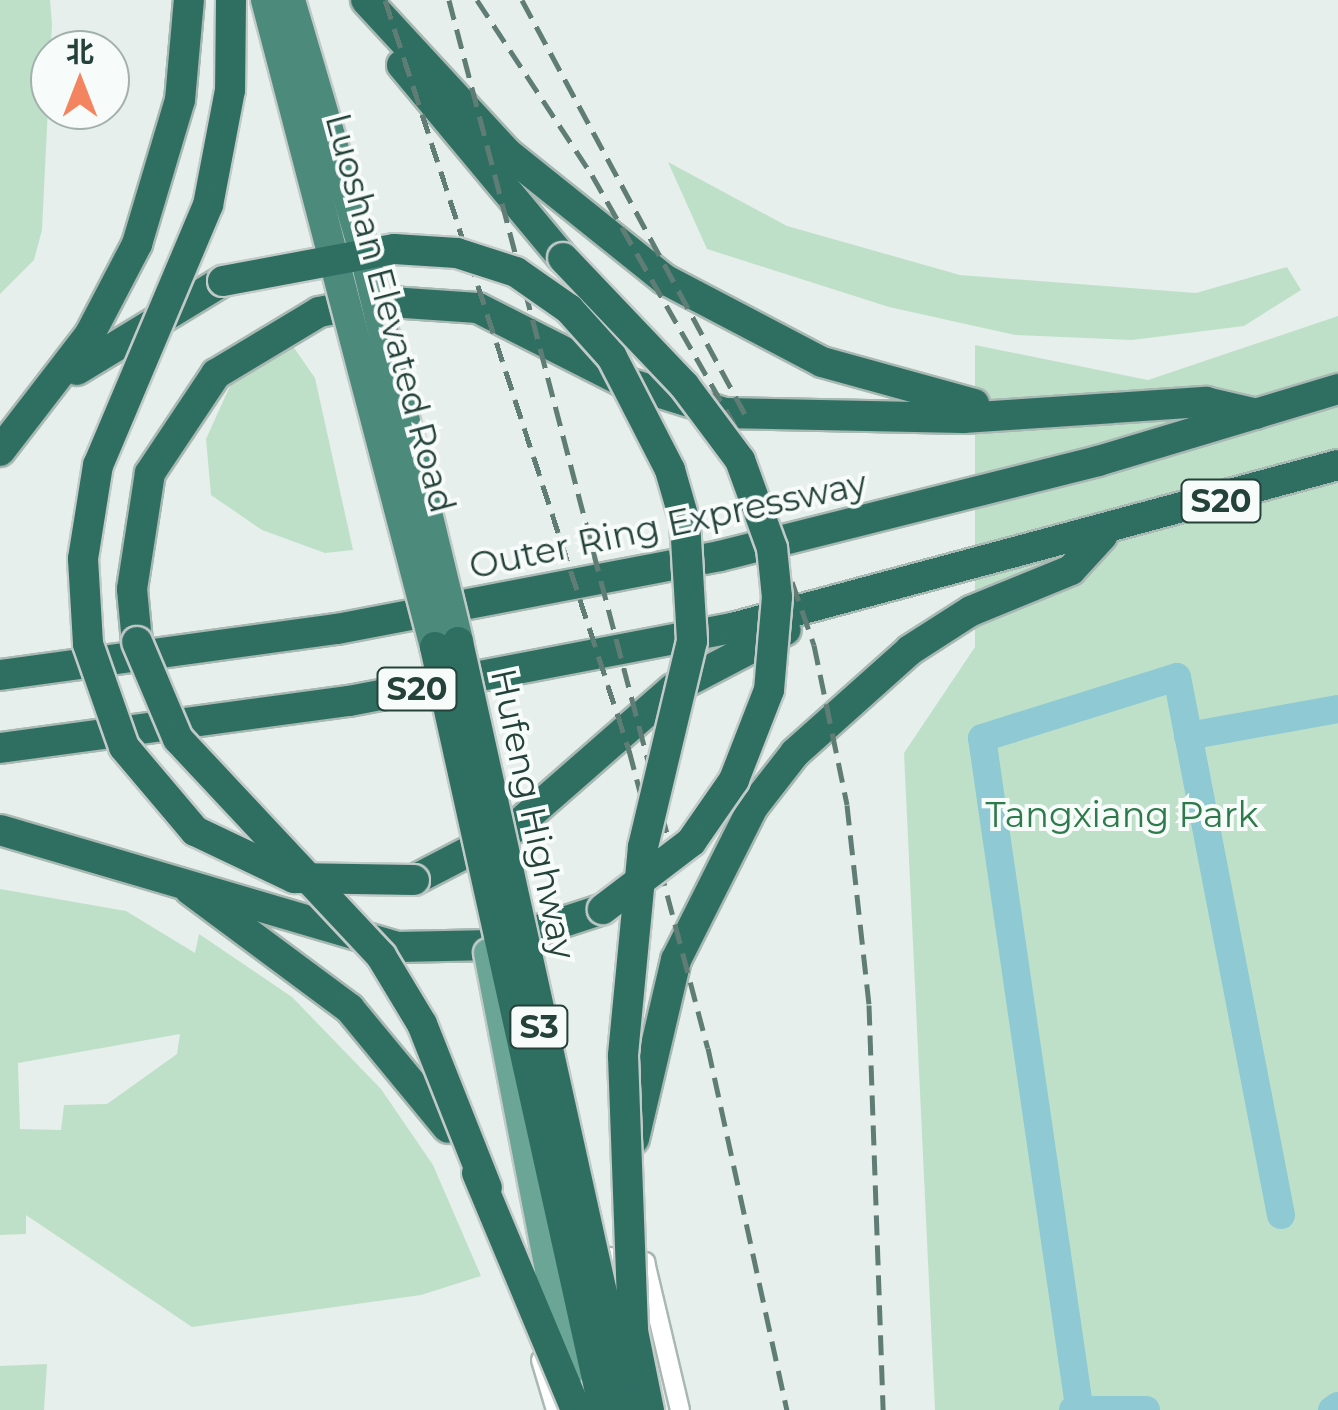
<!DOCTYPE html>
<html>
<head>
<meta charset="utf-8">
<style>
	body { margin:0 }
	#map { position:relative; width:1338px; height:1410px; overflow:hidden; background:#e6efeb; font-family:Montserrat,"Noto Sans SC",sans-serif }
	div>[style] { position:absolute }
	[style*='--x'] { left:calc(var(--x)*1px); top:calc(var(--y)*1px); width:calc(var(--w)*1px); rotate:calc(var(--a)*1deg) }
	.green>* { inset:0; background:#bfe0c8 }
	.river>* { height:28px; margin:-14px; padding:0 14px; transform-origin:14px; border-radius:14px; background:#8ec9d4 }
	.roads { filter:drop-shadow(2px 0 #a8b8b2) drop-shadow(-2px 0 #a8b8b2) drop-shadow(0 2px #a8b8b2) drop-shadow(0 -2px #a8b8b2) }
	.minor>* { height:18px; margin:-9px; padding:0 9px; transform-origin:9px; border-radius:9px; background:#fff }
	.motorway>* { height:30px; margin:-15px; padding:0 15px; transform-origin:15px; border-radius:15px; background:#2f6f62 }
	.rail>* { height:5px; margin-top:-2.5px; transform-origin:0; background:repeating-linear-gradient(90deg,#5f7d75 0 20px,transparent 0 30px) }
	.bridges { filter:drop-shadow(2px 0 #c2cac8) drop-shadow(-2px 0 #c2cac8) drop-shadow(0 2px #c2cac8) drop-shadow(0 -2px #c2cac8) }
	.primary-bridge>* { height:28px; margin:-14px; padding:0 14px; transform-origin:14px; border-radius:14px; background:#6aa596 }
	.trunk-bridge>* { height:30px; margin:-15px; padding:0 15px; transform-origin:15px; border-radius:15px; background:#4c8a7c }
	.motorway-bridge>* { height:30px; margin:-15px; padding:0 15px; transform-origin:15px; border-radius:15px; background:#2f6f62 }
	span { translate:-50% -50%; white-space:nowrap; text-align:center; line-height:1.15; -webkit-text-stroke:8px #f7fbf9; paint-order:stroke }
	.shield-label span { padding:2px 8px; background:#f7fbf9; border:2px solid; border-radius:8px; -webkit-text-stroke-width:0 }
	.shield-label { font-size:32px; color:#24423a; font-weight:700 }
	.street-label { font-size:35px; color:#24423a }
	.park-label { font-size:35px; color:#2d7a4b }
	.north { position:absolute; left:30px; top:30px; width:100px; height:100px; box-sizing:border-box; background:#f7fbf9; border:2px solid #a3b1ad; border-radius:50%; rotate:0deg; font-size:28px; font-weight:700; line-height:40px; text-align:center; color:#24423a }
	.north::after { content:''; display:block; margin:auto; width:35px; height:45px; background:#f4845f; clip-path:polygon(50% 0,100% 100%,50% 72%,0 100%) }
</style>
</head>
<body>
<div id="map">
	<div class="green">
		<div style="clip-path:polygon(0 0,50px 0,52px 24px,42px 230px,34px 260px,0 294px)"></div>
		<div style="clip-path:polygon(668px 162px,787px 226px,960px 275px,1196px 293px,1287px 267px,1301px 290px,1244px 326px,1132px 340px,1015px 335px,889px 307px,707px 249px)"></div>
		<div style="clip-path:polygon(1338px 316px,1338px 1410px,935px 1410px,904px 753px,975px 647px,975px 345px,1148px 380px)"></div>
		<div style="clip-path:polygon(290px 342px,315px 378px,353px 550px,325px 553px,262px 530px,211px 495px,206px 439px,230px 386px)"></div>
		<div style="clip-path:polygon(evenodd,0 889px,126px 911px,195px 953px,199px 934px,292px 997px,381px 1089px,433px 1165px,481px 1276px,421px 1295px,192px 1327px,26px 1215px,26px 1234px,0 1235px,0 889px,180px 1034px,177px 1054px,107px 1104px,64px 1105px,61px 1130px,20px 1129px,18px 1063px,180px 1034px)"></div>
		<div style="clip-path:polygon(47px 1364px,44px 1410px,0 1410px,0 1366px)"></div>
	</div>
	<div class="river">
		<div style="--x:1188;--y:736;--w:152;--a:-10.2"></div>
		<div style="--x:1079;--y:1406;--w:675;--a:-98.26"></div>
		<div style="--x:982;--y:738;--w:204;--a:-17.4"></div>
		<div style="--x:1177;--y:677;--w:548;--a:79.06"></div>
		<div style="--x:1073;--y:1410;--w:73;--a:0"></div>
		<div style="--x:1332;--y:1410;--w:7;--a:-34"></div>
	</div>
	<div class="roads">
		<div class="minor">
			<div style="--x:588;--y:1254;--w:58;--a:8"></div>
			<div style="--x:645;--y:1262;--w:152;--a:76.7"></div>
			<div style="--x:541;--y:1360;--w:52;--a:73.3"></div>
		</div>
		<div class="motorway">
			<div style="--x:366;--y:0;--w:208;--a:47.3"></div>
			<div style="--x:507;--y:153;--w:201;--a:38.7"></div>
			<div style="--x:664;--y:279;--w:178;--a:27.7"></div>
			<div style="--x:822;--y:362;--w:158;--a:15.4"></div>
			<div style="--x:402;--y:65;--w:251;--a:50.2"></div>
			<div style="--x:77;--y:370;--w:171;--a:-31.4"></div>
			<div style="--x:0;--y:451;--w:148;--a:-52.4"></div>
			<div style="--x:90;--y:334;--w:102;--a:-62.4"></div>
			<div style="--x:137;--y:244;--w:150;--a:-73.4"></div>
			<div style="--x:180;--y:100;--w:100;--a:-84.9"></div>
			<div style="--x:137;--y:642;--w:53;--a:-95.4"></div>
			<div style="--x:132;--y:589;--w:117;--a:-81.2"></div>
			<div style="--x:150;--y:473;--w:119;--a:-56.3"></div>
			<div style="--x:216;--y:374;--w:120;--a:-31"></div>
			<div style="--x:319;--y:312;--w:58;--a:-10.9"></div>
			<div style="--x:376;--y:301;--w:102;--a:3.9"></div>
			<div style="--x:478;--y:308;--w:161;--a:26.9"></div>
			<div style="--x:622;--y:381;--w:108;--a:17.3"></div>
			<div style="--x:725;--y:413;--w:238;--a:1.2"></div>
			<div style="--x:963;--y:418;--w:244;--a:-3.8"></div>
			<div style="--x:1206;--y:402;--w:52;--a:13.2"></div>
			<div style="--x:0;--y:675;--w:340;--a:-7.8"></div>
			<div style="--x:337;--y:629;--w:390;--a:-10.8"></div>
			<div style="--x:720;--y:556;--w:390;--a:-14.1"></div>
			<div style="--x:1098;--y:461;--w:251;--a:-16.7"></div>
			<div style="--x:0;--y:748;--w:352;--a:-7.7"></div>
			<div style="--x:349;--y:701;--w:394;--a:-10.8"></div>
			<div style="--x:736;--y:627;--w:623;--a:-15.06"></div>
			<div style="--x:0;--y:830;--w:414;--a:16.4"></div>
			<div style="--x:397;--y:947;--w:96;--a:-1.2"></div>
			<div style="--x:493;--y:945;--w:116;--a:-18.1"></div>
			<div style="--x:414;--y:880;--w:113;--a:-27.5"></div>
			<div style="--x:514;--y:828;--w:211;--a:-41.2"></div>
			<div style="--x:673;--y:689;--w:127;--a:-27.6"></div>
			<div style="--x:190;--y:890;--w:199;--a:36.6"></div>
			<div style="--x:350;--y:1009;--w:154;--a:50.5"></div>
			<div style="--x:634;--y:1139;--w:184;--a:-76.8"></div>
			<div style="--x:676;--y:960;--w:171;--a:-63.3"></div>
			<div style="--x:753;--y:807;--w:68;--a:-52.1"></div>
			<div style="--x:795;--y:753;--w:154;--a:-41.8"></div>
			<div style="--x:910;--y:650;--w:72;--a:-32.6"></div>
			<div style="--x:971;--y:611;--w:108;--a:-22.3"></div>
			<div style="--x:1071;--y:570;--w:47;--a:-47.6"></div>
		</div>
	</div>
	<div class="rail">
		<div style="--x:385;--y:0;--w:789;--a:71.98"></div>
		<div style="--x:629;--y:750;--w:308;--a:75.2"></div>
		<div style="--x:708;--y:1048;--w:371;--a:77.7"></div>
		<div style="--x:449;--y:0;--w:893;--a:75.34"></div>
		<div style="--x:477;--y:0;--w:209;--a:56.7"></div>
		<div style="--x:592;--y:175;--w:305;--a:60.3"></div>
		<div style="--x:743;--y:440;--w:217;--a:70.9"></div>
		<div style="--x:814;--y:645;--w:163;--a:78.3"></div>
		<div style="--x:847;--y:805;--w:201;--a:83.7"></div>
		<div style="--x:869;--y:1005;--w:405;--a:88"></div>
		<div style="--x:522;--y:0;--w:475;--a:61.7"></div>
	</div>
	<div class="bridges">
		<div class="primary-bridge">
			<div style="--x:488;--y:953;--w:428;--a:79.1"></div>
		</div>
		<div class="trunk-bridge">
			<div style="--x:266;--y:0;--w:669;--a:75.36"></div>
			<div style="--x:290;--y:0;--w:263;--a:73.6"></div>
			<div style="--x:364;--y:252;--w:401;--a:76.4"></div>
		</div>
		<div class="motorway-bridge">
			<div style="--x:231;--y:0;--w:90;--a:90.6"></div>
			<div style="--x:230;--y:90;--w:117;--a:100.8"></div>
			<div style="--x:208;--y:205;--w:282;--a:112.9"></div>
			<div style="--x:98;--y:465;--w:95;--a:99.1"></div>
			<div style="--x:83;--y:559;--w:85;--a:86.6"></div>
			<div style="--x:88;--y:644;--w:109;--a:70.7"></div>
			<div style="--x:124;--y:747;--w:110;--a:49.8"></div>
			<div style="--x:195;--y:831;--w:110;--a:25.4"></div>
			<div style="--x:294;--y:878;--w:120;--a:1"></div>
			<div style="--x:563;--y:258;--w:175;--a:46.4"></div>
			<div style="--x:684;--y:385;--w:94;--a:53.3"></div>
			<div style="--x:740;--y:460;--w:94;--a:70"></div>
			<div style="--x:772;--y:548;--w:49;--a:84.2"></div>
			<div style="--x:777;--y:597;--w:93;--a:94.9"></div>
			<div style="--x:769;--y:690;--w:97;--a:111.3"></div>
			<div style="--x:734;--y:780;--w:75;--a:124.7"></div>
			<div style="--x:691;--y:842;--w:111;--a:142.7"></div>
			<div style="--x:223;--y:281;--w:174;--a:-10.6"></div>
			<div style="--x:394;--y:249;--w:63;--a:3.6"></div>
			<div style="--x:457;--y:253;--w:62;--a:17.9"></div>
			<div style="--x:516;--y:272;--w:65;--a:34.9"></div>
			<div style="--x:569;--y:309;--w:64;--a:48.1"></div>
			<div style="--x:612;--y:357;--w:127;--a:62.8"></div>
			<div style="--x:670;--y:470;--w:54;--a:73.9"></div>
			<div style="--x:685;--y:522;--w:119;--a:86.6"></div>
			<div style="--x:692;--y:641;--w:212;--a:103.4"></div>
			<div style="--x:643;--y:847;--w:210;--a:95.5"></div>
			<div style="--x:623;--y:1056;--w:275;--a:87.9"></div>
			<div style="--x:633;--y:1331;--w:81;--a:78.6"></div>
			<div style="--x:137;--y:642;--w:105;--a:67.1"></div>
			<div style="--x:178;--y:739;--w:297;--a:46.9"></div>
			<div style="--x:381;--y:956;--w:79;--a:58.9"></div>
			<div style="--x:422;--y:1024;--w:176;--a:68.4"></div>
			<div style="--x:458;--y:642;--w:787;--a:77.52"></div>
			<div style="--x:435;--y:647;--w:781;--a:77.51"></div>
			<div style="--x:477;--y:1173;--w:257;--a:67.3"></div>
		</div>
	</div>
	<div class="shield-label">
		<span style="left:1221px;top:501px">S20</span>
		<span style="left:417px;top:689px">S20</span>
		<span style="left:539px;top:1027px">S3</span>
	</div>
	<div class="street-label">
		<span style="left:390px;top:313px;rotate:75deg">Luoshan Elevated Road</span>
		<span style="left:668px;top:525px;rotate:-12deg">Outer Ring Expressway</span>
		<span style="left:533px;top:814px;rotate:78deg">Hufeng Highway</span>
	</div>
	<div class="park-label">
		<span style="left:1122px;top:815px">Tangxiang Park</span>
	</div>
	<div class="north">北</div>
</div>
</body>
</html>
